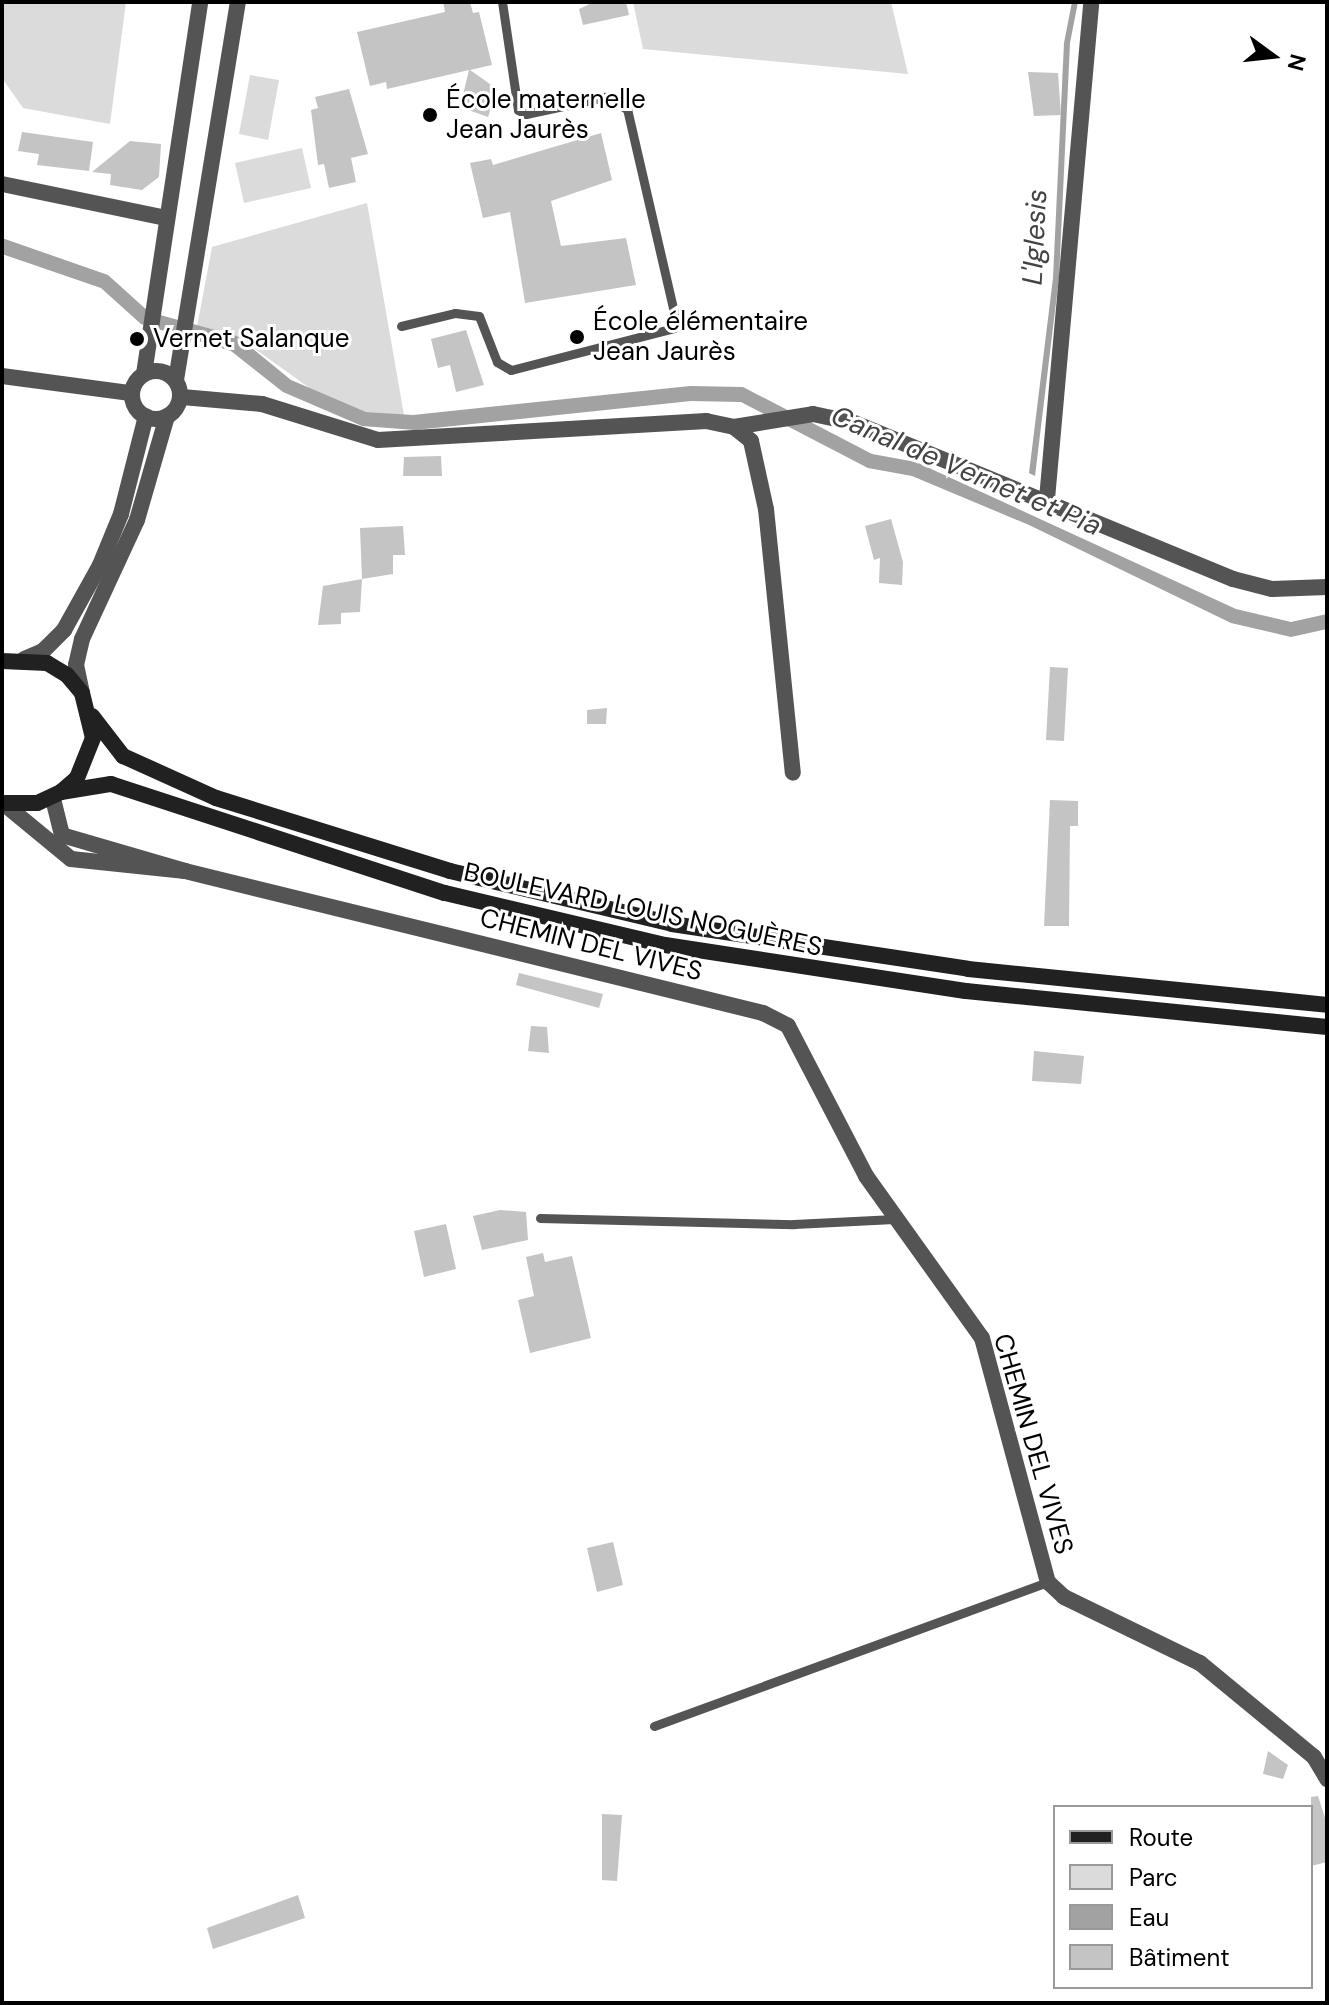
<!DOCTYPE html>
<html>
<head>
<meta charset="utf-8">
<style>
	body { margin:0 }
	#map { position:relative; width:1329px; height:2005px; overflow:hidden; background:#fff; font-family:"DM Sans",sans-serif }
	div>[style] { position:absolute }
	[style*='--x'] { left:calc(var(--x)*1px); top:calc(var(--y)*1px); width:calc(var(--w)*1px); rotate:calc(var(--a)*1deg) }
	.green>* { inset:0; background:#dbdbdb }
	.water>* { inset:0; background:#a2a2a2 }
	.building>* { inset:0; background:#c4c4c4 }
	.service>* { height:9px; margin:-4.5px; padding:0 4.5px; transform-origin:4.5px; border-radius:4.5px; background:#545454 }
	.minor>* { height:16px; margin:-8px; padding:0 8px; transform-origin:8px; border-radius:8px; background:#545454 }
	.minor>.ring { margin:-8px; padding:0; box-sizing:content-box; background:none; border:16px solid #545454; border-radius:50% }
	.secondary>* { height:16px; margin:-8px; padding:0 8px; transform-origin:8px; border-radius:8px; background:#212121 }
	.dots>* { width:22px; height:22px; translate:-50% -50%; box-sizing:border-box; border:4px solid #fff; border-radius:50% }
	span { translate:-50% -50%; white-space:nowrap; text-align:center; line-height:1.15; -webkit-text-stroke:6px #fff; paint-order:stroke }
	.poi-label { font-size:26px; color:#000 }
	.left { translate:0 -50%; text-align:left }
	.street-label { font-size:26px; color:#000 }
	.water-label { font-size:28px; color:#434343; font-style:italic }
	.frame { position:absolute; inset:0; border:4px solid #000; pointer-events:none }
	.legend { position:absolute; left:1053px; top:1805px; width:260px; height:184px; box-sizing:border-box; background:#fff; border:2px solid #999; margin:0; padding:10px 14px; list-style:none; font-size:24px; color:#000 }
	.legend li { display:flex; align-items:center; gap:16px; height:40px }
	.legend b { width:40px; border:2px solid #999 }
	.north { position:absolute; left:1233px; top:16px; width:80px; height:80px; -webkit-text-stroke:6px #fff; paint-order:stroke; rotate:105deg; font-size:22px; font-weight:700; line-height:32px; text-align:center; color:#000 }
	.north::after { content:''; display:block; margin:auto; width:28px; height:36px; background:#000; clip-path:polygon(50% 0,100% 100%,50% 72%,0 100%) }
</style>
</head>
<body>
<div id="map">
	<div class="green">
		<div style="clip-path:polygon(2px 2px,126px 2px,110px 124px,23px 108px,2px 78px)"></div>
		<div style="clip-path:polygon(633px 2px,891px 2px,908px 74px,643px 49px)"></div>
		<div style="clip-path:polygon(250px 75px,279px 80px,268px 140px,239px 134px)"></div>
		<div style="clip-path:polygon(302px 148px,311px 188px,244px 203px,235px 163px)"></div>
		<div style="clip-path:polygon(367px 203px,404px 415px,366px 412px,318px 394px,237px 336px,197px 327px,212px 247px)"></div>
	</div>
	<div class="water">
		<div style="clip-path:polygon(1072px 2px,1078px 2px,1070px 43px,1059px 278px,1035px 476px,1029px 473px,1053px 278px,1064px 43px)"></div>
		<div style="clip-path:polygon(2px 238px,108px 275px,149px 312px,237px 336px,291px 380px,366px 412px,413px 415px,690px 386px,743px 387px,872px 454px,916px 462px,1236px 609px,1291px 622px,1327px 614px,1327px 629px,1291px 637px,1231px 623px,1029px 525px,912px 476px,868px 468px,741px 402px,691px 401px,415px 430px,362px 426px,283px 392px,231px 351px,141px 324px,101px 288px,2px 254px)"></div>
	</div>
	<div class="building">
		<div style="clip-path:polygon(443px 2px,470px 2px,473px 13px,479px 12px,492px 65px,470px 70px,497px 89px,488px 117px,460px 107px,469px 70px,387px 89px,386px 82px,370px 86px,357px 32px,445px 12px)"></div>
		<div style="clip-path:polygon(594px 2px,626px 2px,629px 15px,583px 25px,579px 9px)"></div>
		<div style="clip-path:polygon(1028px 72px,1058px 73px,1061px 115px,1034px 116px)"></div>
		<div style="clip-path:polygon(349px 89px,368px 154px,351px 158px,356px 182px,329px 188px,324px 164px,318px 165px,311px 110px,318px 108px,315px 97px)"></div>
		<div style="clip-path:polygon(22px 132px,93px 142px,89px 171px,37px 165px,39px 154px,18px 151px)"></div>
		<div style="clip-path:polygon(601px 133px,612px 180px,551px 201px,561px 246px,626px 238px,636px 285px,525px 303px,510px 212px,483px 218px,470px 163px,491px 159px,493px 165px)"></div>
		<div style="clip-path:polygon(130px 141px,161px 144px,159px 177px,142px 190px,110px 185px,111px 174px,92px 172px)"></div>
		<div style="clip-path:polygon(466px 330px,484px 385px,456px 392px,450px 365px,438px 368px,431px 339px)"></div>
		<div style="clip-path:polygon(441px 456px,442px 476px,403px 476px,404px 457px)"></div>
		<div style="clip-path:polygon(891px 519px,903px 562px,902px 585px,879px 583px,880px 558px,874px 560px,865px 526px)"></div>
		<div style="clip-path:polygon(403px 526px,405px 555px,393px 555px,393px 574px,362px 579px,360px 528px)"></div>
		<div style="clip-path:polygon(362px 579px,360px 612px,341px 613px,341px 624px,318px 625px,323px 586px)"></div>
		<div style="clip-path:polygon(1050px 667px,1068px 668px,1064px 741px,1046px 740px)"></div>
		<div style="clip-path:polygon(607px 708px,606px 724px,587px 724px,587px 710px)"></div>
		<div style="clip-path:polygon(1050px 800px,1078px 801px,1078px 826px,1070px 826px,1069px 926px,1044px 926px)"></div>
		<div style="clip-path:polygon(519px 973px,603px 994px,599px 1008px,516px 985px)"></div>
		<div style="clip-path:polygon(531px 1026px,547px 1027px,549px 1053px,528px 1051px)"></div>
		<div style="clip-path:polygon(1034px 1051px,1084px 1056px,1081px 1084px,1032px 1081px)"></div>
		<div style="clip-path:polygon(500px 1210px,526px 1212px,528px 1240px,482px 1250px,473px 1216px)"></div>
		<div style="clip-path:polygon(446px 1224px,456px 1269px,424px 1277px,414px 1231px)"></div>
		<div style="clip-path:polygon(543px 1253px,545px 1262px,572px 1256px,591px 1338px,530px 1353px,518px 1300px,534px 1296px,526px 1257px)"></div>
		<div style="clip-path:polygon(613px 1542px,623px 1585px,597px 1592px,587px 1548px)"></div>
		<div style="clip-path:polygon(1268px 1751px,1288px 1765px,1283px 1779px,1263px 1774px)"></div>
		<div style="clip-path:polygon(1318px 1796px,1327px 1824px,1327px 1862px,1311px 1866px,1311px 1797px)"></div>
		<div style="clip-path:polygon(602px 1814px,622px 1815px,617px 1881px,602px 1880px)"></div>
		<div style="clip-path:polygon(298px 1895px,305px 1918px,213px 1949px,207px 1928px)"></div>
	</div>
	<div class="service">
		<div style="--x:401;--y:326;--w:56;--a:-13.5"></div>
		<div style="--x:455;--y:313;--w:24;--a:7"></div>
		<div style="--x:479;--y:316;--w:49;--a:68.6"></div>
		<div style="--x:497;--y:362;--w:16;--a:30"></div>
		<div style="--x:511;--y:370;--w:168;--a:-14.4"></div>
		<div style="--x:674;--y:328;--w:7;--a:-74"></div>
		<div style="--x:676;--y:321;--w:218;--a:-103"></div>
		<div style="--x:627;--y:109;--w:25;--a:-151"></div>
		<div style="--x:605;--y:97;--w:81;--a:167.9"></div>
		<div style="--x:526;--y:114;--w:9;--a:-153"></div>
		<div style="--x:518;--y:110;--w:109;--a:-98.4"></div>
		<div style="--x:540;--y:1218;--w:254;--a:1.4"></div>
		<div style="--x:794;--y:1224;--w:100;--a:-2.9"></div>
		<div style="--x:654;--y:1726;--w:419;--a:-20.1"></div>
	</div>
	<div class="minor">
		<div style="--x:2;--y:184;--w:167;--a:11.7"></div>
		<div class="ring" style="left:132px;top:371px;width:32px;height:32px"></div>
		<div style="--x:144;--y:374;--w:376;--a:-81.4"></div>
		<div style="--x:2;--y:376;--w:128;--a:7.6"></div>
		<div style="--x:176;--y:380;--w:383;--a:-80.7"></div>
		<div style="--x:182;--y:397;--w:80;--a:5"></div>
		<div style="--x:262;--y:404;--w:121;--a:17.2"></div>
		<div style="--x:378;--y:440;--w:329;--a:-3.3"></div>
		<div style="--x:706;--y:421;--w:29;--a:12"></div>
		<div style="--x:734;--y:427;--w:22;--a:39"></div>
		<div style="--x:751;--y:441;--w:70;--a:77.6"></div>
		<div style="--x:766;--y:509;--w:265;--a:84.2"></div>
		<div style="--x:734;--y:427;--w:80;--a:-9.3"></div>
		<div style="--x:813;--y:414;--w:40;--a:12"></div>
		<div style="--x:852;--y:422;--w:412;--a:22.4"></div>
		<div style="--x:1233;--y:579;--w:40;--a:14.4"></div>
		<div style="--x:1272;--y:589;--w:55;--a:-2.1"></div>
		<div style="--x:1047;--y:499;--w:499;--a:-84.9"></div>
		<div style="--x:24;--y:659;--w:21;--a:-23"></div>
		<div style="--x:43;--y:651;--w:30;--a:-45"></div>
		<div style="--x:64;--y:630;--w:74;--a:-61"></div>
		<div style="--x:100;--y:565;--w:55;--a:-67.6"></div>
		<div style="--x:121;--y:514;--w:101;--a:-75.7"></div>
		<div style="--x:82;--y:693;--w:29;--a:-102"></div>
		<div style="--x:76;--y:665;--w:27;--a:-77"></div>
		<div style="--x:82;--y:639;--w:131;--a:-65.2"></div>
		<div style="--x:137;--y:520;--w:108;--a:-73.9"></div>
		<div style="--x:3;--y:803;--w:88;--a:39.5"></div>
		<div style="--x:71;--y:859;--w:115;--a:6"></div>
		<div style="--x:185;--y:871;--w:128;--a:-163.7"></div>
		<div style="--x:62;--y:835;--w:38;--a:-104"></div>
		<div style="--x:185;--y:871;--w:595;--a:13.8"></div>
		<div style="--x:763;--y:1013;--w:28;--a:27"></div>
		<div style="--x:788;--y:1026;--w:169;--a:62.5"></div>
		<div style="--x:866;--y:1176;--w:199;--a:54.4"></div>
		<div style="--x:982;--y:1338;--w:253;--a:74.9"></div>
		<div style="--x:1048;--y:1582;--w:22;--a:43"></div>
		<div style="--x:1064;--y:1597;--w:151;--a:25.9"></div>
		<div style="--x:1200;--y:1663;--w:148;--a:39.5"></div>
		<div style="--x:1314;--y:1757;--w:26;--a:59"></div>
	</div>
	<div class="secondary">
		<div style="--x:2;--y:661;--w:45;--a:2.5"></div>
		<div style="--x:47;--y:663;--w:23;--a:31"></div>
		<div style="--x:67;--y:675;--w:23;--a:50"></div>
		<div style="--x:82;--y:693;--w:46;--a:76.3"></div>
		<div style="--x:93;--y:738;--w:43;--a:111.8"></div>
		<div style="--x:77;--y:778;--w:21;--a:139"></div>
		<div style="--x:61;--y:792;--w:26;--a:155"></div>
		<div style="--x:37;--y:803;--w:35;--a:180"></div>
		<div style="--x:92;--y:716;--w:51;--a:52.2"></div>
		<div style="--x:123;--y:756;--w:102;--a:24.3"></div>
		<div style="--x:216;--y:798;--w:245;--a:17.3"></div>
		<div style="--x:450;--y:871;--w:228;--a:13.4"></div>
		<div style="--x:672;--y:924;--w:299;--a:8.6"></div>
		<div style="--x:968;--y:969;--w:361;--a:5.7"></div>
		<div style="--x:61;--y:792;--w:51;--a:-9.1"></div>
		<div style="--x:111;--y:784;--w:351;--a:18.1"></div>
		<div style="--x:445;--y:893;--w:226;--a:13.3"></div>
		<div style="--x:665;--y:945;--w:304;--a:8.7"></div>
		<div style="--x:966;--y:991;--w:363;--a:5.7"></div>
	</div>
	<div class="dots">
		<div style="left:430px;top:115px;background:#000"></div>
		<div style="left:577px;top:337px;background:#000"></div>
		<div style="left:137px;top:339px;background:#000"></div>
	</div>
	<div class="poi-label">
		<span class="left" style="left:446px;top:115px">École maternelle<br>Jean Jaurès</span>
		<span class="left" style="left:593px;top:337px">École élémentaire<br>Jean Jaurès</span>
		<span class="left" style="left:153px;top:339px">Vernet Salanque</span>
	</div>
	<div class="street-label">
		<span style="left:643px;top:910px;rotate:12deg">BOULEVARD LOUIS NOGUÈRES</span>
		<span style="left:591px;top:945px;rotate:14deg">CHEMIN DEL VIVES</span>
		<span style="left:1033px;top:1444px;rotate:74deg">CHEMIN DEL VIVES</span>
	</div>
	<div class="water-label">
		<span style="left:1035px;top:237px;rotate:-87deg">L'Iglesis</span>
		<span style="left:966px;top:471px;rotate:23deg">Canal de Vernet et Pia</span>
	</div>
	<div class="frame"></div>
	<ul class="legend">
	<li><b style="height:10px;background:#212121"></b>Route</li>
	<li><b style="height:22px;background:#dbdbdb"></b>Parc</li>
	<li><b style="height:22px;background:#a2a2a2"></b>Eau</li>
	<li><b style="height:22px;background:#c4c4c4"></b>Bâtiment</li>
	</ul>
	<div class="north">N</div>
</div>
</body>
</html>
